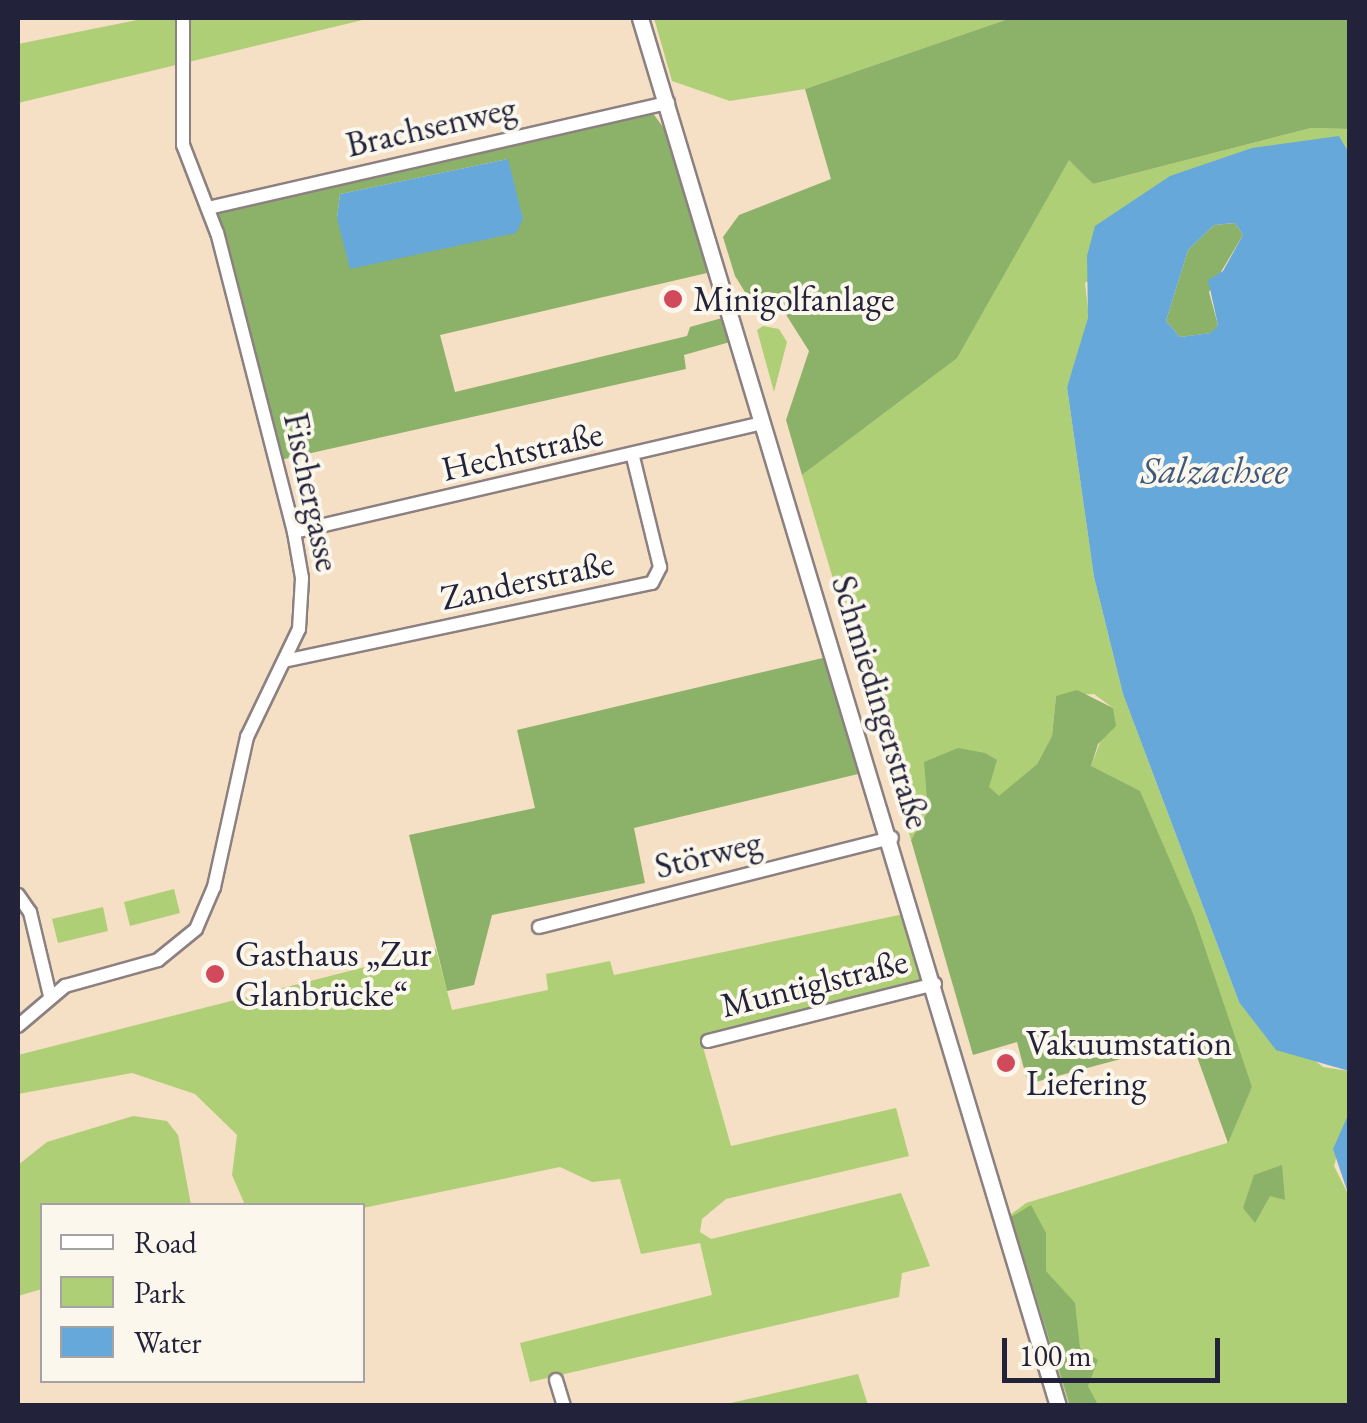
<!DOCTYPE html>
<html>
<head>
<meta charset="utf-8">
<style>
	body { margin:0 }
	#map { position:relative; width:1367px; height:1423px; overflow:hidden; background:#f5dfc5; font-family:"EB Garamond",serif }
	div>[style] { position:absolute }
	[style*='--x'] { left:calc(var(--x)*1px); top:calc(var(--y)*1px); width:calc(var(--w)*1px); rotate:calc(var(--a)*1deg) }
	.green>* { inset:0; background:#afcf77 }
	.forest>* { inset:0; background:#8bb268 }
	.water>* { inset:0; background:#66a8da }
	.roads { filter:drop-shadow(2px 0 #8c8080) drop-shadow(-2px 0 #8c8080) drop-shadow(0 2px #8c8080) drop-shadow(0 -2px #8c8080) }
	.minor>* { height:12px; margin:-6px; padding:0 6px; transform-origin:6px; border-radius:6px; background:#fff }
	.tertiary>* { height:15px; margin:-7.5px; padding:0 7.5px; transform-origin:7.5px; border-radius:7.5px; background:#fff }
	.dots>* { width:28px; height:28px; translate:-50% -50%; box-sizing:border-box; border:5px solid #fbf7ec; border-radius:50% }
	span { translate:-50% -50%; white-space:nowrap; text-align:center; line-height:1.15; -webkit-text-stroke:8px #fbf7ec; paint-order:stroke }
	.street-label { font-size:35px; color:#22223b }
	.poi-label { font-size:35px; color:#22223b }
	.left { translate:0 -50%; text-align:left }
	.water-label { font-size:38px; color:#3d587b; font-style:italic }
	.frame { position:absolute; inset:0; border:20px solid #22223b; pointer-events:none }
	.legend { position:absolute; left:40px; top:1203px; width:325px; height:180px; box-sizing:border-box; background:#fbf7ec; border:2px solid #a4a2a5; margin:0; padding:12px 18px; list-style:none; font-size:30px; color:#22223b }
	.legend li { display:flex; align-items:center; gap:20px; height:50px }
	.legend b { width:50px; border:2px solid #a4a2a5 }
	.scale { position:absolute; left:1002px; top:1338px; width:218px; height:45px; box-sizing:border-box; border:5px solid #22223b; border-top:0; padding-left:12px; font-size:30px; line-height:35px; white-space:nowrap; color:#22223b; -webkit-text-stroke:8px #fbf7ec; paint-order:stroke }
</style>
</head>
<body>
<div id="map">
	<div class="green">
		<div style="clip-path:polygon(147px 18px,371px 18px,18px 103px,18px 44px)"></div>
		<div style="clip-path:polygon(654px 18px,1011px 18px,805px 89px,730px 101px,672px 81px)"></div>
		<div style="clip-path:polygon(1311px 128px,1349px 129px,1349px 155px,1338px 136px,1085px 283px,1089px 318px,1067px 387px,1094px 577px,1123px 694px,1239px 1002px,1323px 1067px,1349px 1071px,1349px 1113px,1334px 1166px,1349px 1196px,1349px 1405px,1069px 1405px,1009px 1216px,1026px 1203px,1227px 1143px,1252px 1087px,1091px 766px,1113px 708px,1094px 694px,1056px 696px,1052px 736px,1037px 764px,999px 797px,988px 787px,928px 811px,911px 840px,802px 475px,957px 357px,1069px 159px,1093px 184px)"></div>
		<div style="clip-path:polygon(763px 326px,779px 329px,787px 342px,774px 392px,757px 330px)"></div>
		<div style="clip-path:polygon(174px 889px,180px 913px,130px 926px,124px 902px)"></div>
		<div style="clip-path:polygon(103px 907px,108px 931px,58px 943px,52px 919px)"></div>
		<div style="clip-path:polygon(904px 914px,923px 984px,701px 1040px,731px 1146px,896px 1108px,909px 1156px,726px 1199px,702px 1219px,700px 1232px,711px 1239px,901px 1193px,930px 1266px,902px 1273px,899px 1297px,530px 1382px,520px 1343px,712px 1295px,700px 1243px,641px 1254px,620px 1179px,592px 1182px,560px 1167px,363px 1208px,245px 1205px,232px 1175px,237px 1135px,195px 1094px,132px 1073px,18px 1094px,18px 1055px,436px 949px,452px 1010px,548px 990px,546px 974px,610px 961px,614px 975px)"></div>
		<div style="clip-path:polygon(133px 1116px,167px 1121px,178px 1135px,191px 1205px,42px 1206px,42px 1289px,18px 1296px,18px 1165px,47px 1142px)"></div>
		<div style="clip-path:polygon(858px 1374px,868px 1405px,722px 1405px)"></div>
	</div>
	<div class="forest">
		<div style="clip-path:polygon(1011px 18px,1349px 18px,1349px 129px,1311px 128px,1093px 184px,1069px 160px,957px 358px,802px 475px,786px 420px,809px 351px,785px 313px,755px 308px,735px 276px,723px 237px,739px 215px,831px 179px,805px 89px)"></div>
		<div style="clip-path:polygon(evenodd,652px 112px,671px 138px,707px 273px,440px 335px,455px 392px,687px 336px,690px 327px,722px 318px,730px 342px,684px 355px,686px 369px,280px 460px,217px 220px,220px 209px,652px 112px,508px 159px,337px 218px,340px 194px,508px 159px)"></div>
		<div style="clip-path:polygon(1235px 223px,1243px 235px,1209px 292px,1218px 325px,1212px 333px,1180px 337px,1166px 321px,1188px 250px,1214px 225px)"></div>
		<div style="clip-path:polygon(827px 657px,858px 774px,634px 828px,645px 883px,492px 915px,474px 985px,447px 991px,409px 835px,535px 808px,517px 730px)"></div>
		<div style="clip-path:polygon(1077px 690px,1113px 708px,1116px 726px,1098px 744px,1091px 766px,1140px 791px,1194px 916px,1252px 1087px,1228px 1143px,1191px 1040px,1028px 1084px,1017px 1042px,973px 1055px,911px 840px,928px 811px,924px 762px,958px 748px,985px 753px,997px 760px,989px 787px,999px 796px,1037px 764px,1052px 736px,1056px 696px)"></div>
		<div style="clip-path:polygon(1282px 1165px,1285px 1200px,1270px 1196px,1255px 1223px,1243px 1208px,1254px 1175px)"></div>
		<div style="clip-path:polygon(1031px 1205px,1046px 1233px,1046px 1271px,1075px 1303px,1080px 1348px,1098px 1360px,1088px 1386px,1098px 1405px,1070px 1405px,1011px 1217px)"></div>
	</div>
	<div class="water">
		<div style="clip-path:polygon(evenodd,1339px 136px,1350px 155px,1349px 1071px,1276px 1050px,1239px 1002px,1123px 694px,1094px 577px,1067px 387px,1088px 318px,1087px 256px,1095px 226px,1170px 176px,1252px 148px,1339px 136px,1235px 223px,1243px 235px,1223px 271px,1208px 280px,1218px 325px,1211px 333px,1180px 337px,1166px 321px,1188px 250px,1214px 225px,1235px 223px)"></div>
		<div style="clip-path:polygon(508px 159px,523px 219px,516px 233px,350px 269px,337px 218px,340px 194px)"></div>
		<div style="clip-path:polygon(1349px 1113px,1349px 1196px,1333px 1149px)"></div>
	</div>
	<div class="roads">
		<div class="minor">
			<div style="--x:208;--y:208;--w:472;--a:-12.9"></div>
			<div style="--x:294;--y:532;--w:481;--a:-13.1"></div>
			<div style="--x:284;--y:661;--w:376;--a:-12"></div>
			<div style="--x:652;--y:583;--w:18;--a:-63"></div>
			<div style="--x:660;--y:567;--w:113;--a:-103.8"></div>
			<div style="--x:18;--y:895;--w:21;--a:55"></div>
			<div style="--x:30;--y:912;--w:86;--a:76.6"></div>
			<div style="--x:539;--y:927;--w:364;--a:-14.2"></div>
			<div style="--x:18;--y:1026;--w:62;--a:-40.4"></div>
			<div style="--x:65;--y:986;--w:97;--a:-15.6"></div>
			<div style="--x:158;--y:960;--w:49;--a:-39.2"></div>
			<div style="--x:196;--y:929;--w:46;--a:-66.8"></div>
			<div style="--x:214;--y:887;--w:154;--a:-77.6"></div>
			<div style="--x:247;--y:737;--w:120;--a:-64.3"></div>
			<div style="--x:299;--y:629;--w:51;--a:-86.6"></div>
			<div style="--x:302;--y:578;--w:47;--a:-99.9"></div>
			<div style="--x:294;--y:532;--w:309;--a:-104.4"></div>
			<div style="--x:217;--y:233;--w:94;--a:-111.1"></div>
			<div style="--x:183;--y:145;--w:127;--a:-90"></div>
			<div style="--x:708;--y:1041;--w:234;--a:-14.1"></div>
			<div style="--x:556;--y:1380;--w:27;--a:73"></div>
		</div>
		<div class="tertiary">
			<div style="--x:640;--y:18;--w:1450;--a:73.24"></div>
		</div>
	</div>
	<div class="dots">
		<div style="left:673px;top:299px;background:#d1495b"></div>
		<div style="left:215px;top:974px;background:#d1495b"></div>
		<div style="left:1006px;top:1063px;background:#d1495b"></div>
	</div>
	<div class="street-label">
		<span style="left:431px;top:126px;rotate:-13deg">Brachsenweg</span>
		<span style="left:522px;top:451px;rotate:-13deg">Hechtstraße</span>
		<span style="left:312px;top:492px;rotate:78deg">Fischergasse</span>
		<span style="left:527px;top:580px;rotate:-12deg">Zanderstraße</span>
		<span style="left:881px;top:702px;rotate:73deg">Schmiedingerstraße</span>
		<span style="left:708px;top:854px;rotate:-14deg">Störweg</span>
		<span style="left:814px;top:983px;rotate:-14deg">Muntiglstraße</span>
	</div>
	<div class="poi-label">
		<span class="left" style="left:693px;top:299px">Minigolfanlage</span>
		<span class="left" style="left:235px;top:974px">Gasthaus „Zur<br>Glanbrücke“</span>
		<span class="left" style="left:1026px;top:1063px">Vakuumstation<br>Liefering</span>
	</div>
	<div class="water-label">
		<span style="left:1214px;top:470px">Salzachsee</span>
	</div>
	<div class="frame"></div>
	<ul class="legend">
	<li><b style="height:12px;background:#fff"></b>Road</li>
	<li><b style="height:28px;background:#afcf77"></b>Park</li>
	<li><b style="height:28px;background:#66a8da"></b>Water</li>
	</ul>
	<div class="scale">100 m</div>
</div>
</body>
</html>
